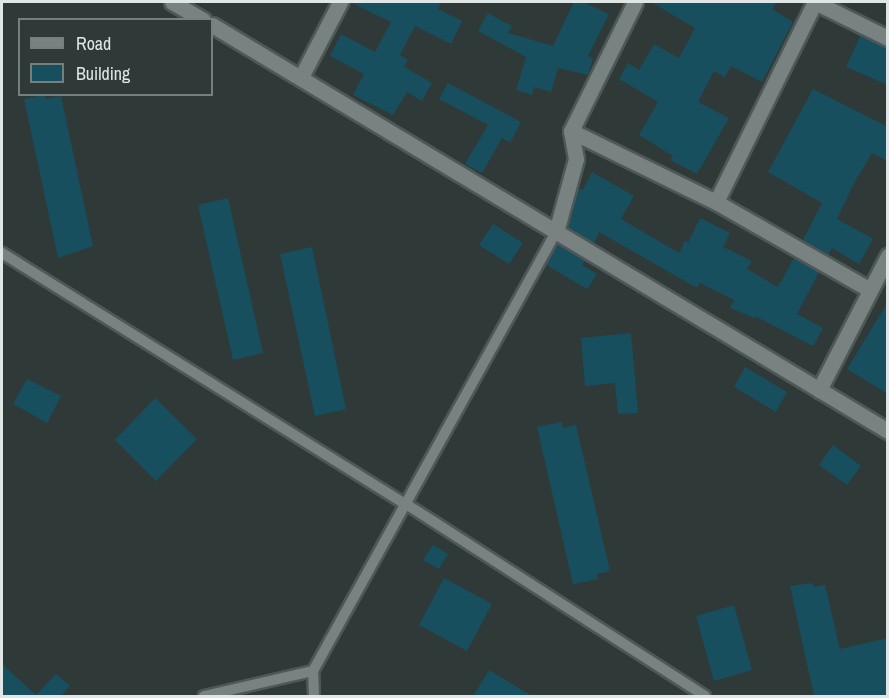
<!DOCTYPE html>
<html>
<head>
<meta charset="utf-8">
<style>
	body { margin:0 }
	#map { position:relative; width:889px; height:698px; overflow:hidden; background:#2f3938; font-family:"Archivo Narrow",sans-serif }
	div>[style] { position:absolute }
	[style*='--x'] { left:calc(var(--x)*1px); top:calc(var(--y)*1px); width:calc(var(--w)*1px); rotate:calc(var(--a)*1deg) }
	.building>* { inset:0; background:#174f5e }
	.roads { filter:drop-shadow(2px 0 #4f5757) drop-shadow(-2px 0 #4f5757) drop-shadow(0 2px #4f5757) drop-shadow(0 -2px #4f5757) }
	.lane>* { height:10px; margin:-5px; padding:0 5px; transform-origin:5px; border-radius:5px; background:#778281 }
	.street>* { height:15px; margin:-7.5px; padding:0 7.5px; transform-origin:7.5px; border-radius:7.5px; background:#778281 }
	span { translate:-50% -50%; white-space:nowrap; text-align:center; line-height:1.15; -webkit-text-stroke:5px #2f3938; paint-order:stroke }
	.frame { position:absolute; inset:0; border:3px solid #e0e6e6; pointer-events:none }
	.legend { position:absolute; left:18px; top:18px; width:195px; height:78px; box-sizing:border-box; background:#2f3938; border:2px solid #767e7e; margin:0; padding:8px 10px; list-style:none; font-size:18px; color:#e0e6e6 }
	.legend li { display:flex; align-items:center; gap:12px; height:30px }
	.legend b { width:30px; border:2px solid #767e7e }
</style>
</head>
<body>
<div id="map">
	<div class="building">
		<div style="clip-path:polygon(350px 2px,442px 2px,438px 9px,462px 21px,451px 44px,415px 26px,400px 55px,408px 60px,404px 67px,432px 83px,422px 101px,407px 92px,393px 115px,353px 95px,364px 74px,330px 56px,341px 34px,375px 52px,391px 22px)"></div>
		<div style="clip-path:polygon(574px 2px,583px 2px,609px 14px,588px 56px,593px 58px,588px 75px,558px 68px,551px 92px,534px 87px,532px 95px,516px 90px,526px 57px,478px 31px,488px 13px,512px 26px,508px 33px,553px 46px)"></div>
		<div style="clip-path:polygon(651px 2px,777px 2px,772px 9px,793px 22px,762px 82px,731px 66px,725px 77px,714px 71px,698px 102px,729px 118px,697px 174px,670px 160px,673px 156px,639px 135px,658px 102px,619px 79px,628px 63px,639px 70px,654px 44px,679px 58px,695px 28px)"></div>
		<div style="clip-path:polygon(860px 36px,888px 48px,888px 85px,846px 67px)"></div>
		<div style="clip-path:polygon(448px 83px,521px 122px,510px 143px,502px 138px,482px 173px,465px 164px,488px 125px,439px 99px)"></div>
		<div style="clip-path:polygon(813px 89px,888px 127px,888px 161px,872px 153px,853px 185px,837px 219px,873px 239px,859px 264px,832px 248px,828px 255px,803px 240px,822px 203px,768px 172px)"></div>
		<div style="clip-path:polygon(45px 95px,46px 99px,61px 96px,93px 246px,58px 258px,24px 99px)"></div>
		<div style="clip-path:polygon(592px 172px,634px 196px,621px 219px,679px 253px,685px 241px,688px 243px,700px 218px,730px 233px,723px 247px,752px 261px,747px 269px,778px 287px,794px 258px,819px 272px,797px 314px,823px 328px,813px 346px,755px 316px,754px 318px,730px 308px,734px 300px,700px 283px,697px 288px,599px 232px,594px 243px,567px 227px,578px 188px,583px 190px)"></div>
		<div style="clip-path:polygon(228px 198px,263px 353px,233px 360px,198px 205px)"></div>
		<div style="clip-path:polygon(493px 224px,523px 243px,509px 264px,479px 245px)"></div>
		<div style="clip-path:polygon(558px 244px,585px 260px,582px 265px,597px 274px,587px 289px,546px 265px)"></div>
		<div style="clip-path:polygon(312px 247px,346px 409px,315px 416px,280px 254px)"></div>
		<div style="clip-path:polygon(888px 302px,888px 394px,847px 369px)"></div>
		<div style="clip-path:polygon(631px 333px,638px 413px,618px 414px,615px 383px,585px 386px,581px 338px)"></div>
		<div style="clip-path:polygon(745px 367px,787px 392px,776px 412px,734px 387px)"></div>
		<div style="clip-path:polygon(27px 379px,61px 396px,47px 423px,13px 404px)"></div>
		<div style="clip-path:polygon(155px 398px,197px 439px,156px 481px,115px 440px)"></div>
		<div style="clip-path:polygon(562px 422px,563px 428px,576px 425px,610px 571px,597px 574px,598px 579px,573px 584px,537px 427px)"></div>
		<div style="clip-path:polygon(833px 445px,861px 466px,847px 485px,819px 465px)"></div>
		<div style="clip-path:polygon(433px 545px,448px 554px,439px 569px,423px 560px)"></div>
		<div style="clip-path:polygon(444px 578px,492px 604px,467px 651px,419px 625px)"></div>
		<div style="clip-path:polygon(812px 583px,814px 587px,825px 585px,840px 649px,888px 638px,888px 696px,814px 696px,790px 586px)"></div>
		<div style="clip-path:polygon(734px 605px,752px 670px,714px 681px,696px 616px)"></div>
		<div style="clip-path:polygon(2px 664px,36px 695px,56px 674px,70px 686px,61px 696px,2px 696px)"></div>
		<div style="clip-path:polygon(489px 670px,532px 696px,473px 696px)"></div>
	</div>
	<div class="roads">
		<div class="lane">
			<div style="--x:2;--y:253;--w:476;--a:31.9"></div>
			<div style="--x:406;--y:504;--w:355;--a:32.7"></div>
			<div style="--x:204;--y:696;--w:112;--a:-12.9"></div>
			<div style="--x:314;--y:696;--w:25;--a:-92"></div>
			<div style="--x:313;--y:671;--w:502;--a:-61.03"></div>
		</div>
		<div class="street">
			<div style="--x:172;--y:2;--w:36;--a:30"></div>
			<div style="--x:815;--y:2;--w:81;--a:26.3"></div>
			<div style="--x:212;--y:25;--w:789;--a:30.99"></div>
			<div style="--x:301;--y:77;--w:85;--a:-62.5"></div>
			<div style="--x:571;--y:131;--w:161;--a:26.1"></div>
			<div style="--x:716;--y:202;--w:177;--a:29.7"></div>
			<div style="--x:716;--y:202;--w:223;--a:-63.7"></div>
			<div style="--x:556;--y:232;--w:76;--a:-74.7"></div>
			<div style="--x:576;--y:159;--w:28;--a:-100"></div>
			<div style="--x:571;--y:131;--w:144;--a:-63.6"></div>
			<div style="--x:819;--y:390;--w:151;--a:-62.8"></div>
		</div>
	</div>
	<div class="frame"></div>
	<ul class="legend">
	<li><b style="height:8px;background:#778281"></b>Road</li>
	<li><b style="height:16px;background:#174f5e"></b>Building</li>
	</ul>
</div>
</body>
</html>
